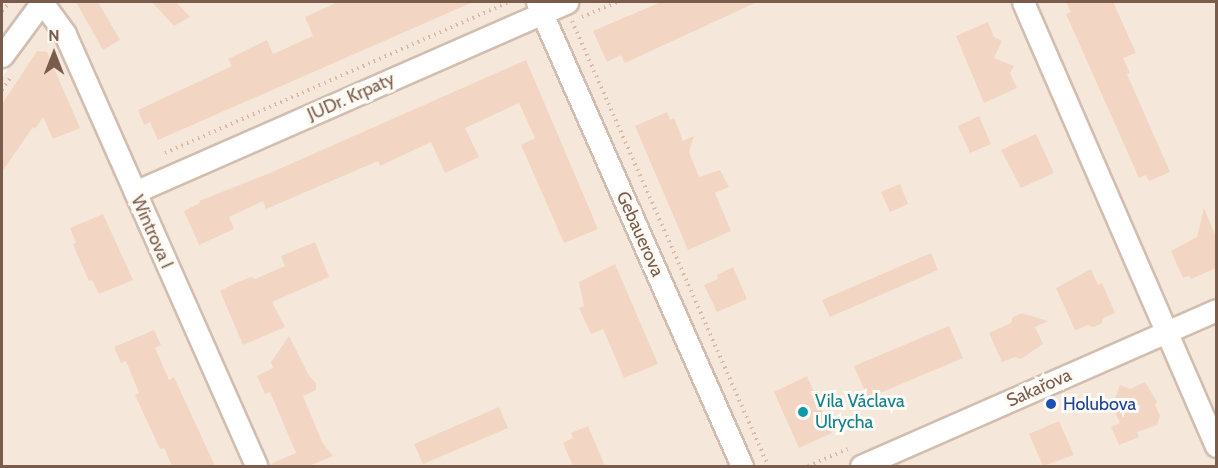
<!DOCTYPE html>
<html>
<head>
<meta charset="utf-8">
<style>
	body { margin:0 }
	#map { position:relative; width:1218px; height:468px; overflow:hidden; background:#fdf6ec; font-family:Cabin,sans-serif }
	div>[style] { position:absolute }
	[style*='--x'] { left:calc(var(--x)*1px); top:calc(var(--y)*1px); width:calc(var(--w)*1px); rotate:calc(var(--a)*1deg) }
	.residential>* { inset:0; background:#f5e8da }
	.building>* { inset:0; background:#f3d5c3 }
	.path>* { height:4px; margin-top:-2px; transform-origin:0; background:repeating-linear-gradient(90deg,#d9b8a5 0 1.5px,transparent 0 6px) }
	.roads { filter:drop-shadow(2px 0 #d1beb0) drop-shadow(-2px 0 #d1beb0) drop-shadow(0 2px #d1beb0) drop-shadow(0 -2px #d1beb0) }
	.minor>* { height:21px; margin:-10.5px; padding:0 10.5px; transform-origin:10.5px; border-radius:10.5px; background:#fff }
	.dots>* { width:16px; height:16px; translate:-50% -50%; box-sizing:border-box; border:3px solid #fffaf3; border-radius:50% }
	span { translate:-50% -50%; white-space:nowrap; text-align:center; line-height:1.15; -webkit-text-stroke:6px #fffaf3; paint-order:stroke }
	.street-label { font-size:18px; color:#7a5c4d }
	.culture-label { font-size:18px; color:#0d838f }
	.left { translate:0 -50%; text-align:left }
	.transit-label { font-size:18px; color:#164399 }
	.frame { position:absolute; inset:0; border:3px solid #7a5c4d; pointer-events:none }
	.north { position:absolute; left:24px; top:24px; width:60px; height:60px; -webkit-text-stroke:4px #fffaf3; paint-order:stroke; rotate:0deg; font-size:16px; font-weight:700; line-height:24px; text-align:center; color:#7a5c4d }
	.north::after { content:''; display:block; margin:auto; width:21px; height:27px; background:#7a5c4d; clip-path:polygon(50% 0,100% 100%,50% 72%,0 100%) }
</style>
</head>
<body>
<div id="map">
	<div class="residential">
		<div style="clip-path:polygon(2px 2px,1216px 2px,1216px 466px,2px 466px,2px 78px,12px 62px,2px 49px)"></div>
	</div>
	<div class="building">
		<div style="clip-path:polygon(76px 2px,98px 2px,120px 40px,103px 50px)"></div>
		<div style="clip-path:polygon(152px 2px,176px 2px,190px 17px,174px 26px)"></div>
		<div style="clip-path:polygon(338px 2px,473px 2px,158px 140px,150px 122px,144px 125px,138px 110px,232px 66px,228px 59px,267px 40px,273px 54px,313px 36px,305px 17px)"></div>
		<div style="clip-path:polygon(661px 2px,757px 2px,625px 63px,621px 55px,607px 62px,593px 31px)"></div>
		<div style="clip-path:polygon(1066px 2px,1113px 2px,1136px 53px,1123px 58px,1130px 73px,1127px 74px,1170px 172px,1149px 181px,1146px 175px,1139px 178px,1066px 14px,1071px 12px)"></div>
		<div style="clip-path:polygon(988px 22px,994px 37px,1002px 41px,994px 58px,1014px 66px,1010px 73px,1017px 88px,984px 103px,956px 36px)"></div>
		<div style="clip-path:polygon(37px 51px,47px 52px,80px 128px,53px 139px,43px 117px,35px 129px,33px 127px,2px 172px,2px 104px)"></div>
		<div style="clip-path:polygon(526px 60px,598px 229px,564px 243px,521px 145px,535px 138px,519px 103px,465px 128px,479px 157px,445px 173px,431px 142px,380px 166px,378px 161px,266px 209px,263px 201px,229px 217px,234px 229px,199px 245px,184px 211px,200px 203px,199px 201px,270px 173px)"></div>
		<div style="clip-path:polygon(667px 112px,670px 120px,674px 118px,683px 141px,694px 136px,689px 152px,699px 177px,720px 170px,729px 187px,715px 193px,731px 231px,688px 250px,635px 126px)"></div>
		<div style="clip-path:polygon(979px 116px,991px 144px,970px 153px,958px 126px)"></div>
		<div style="clip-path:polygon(1036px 134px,1054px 173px,1021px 188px,1001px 150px)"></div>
		<div style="clip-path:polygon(900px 184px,908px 204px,890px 212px,881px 192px)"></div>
		<div style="clip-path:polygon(1204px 208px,1216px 237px,1216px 268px,1191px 279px,1189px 276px,1183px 278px,1171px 251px,1197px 237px)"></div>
		<div style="clip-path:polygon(103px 214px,133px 280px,99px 294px,92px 280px,89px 281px,77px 254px,73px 244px,76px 243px,70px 228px)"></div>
		<div style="clip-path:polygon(315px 242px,329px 277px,272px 302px,285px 327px,243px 345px,220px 291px,238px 282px,251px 277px,255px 279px,285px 266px,281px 256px)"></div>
		<div style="clip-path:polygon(931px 253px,938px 270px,830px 317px,822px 300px)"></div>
		<div style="clip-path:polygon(615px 264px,658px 364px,624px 378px,603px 329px,591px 334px,579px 308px,584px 306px,579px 282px)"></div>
		<div style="clip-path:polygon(733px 267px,747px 299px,717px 312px,704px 285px,718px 279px,717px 275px)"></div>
		<div style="clip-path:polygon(1091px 269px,1098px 285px,1102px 283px,1115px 313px,1103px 318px,1101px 324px,1093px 327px,1088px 325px,1075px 330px,1056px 288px)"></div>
		<div style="clip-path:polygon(1022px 313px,1048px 321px,1035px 327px,1043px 344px,1021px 359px,1015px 357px,1002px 362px,989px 333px,1011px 323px,1013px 317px)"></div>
		<div style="clip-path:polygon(949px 326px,963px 358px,868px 398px,854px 366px)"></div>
		<div style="clip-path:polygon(154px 330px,161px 345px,155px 348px,169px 380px,174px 377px,215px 466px,172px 466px,164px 448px,160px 449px,135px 395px,139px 393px,126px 361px,121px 363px,114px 347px)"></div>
		<div style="clip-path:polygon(289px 336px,309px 376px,316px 383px,316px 390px,303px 396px,322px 442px,333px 456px,309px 466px,268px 465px,296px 453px,270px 392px,265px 394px,257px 376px,273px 368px,271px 362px)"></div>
		<div style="clip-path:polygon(807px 376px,832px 433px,799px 448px,774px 392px)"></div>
		<div style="clip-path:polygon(1145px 382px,1157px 402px,1155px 405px,1160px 416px,1157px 425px,1137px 432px,1139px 437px,1119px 445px,1111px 427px,1120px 423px,1111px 403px,1114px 401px,1120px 385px,1130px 389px)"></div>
		<div style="clip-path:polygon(499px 407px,508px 428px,423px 464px,414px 444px)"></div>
		<div style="clip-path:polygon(1059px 421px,1074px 455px,1043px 466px,1029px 434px)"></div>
		<div style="clip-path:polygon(588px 426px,605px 466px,573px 466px,563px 443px,573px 438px,571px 433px)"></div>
	</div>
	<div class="path">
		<div style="--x:2;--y:11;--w:12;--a:-48"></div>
		<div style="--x:582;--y:17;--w:38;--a:-23"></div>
		<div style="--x:572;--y:21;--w:486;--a:66.2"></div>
		<div style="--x:2;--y:90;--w:18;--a:-56"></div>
		<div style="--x:165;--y:153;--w:376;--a:-23.7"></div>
		<div style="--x:808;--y:466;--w:43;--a:-23"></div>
	</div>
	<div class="roads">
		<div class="minor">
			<div style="--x:42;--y:2;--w:39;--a:54"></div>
			<div style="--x:65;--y:34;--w:472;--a:66.1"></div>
			<div style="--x:537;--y:2;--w:507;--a:66.16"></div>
			<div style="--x:1023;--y:2;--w:484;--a:66.5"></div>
			<div style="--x:2;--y:56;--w:67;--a:-53.5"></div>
			<div style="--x:135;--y:192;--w:472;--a:-23.7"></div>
			<div style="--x:861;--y:466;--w:388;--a:-23.7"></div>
		</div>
	</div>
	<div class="dots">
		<div style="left:1051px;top:404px;background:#1a4fb4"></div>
		<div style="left:803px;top:412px;background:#0f9aa8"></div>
	</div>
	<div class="street-label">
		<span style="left:351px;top:97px;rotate:-24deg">JUDr. Krpaty</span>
		<span style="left:152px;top:232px;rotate:66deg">Wintrova I</span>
		<span style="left:640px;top:234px;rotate:66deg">Gebauerova</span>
		<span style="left:1039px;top:388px;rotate:-24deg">Sakařova</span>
	</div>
	<div class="culture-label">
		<span class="left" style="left:815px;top:412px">Vila Václava<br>Ulrycha</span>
	</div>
	<div class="transit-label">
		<span class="left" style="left:1063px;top:404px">Holubova</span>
	</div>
	<div class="frame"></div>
	<div class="north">N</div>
</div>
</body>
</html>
